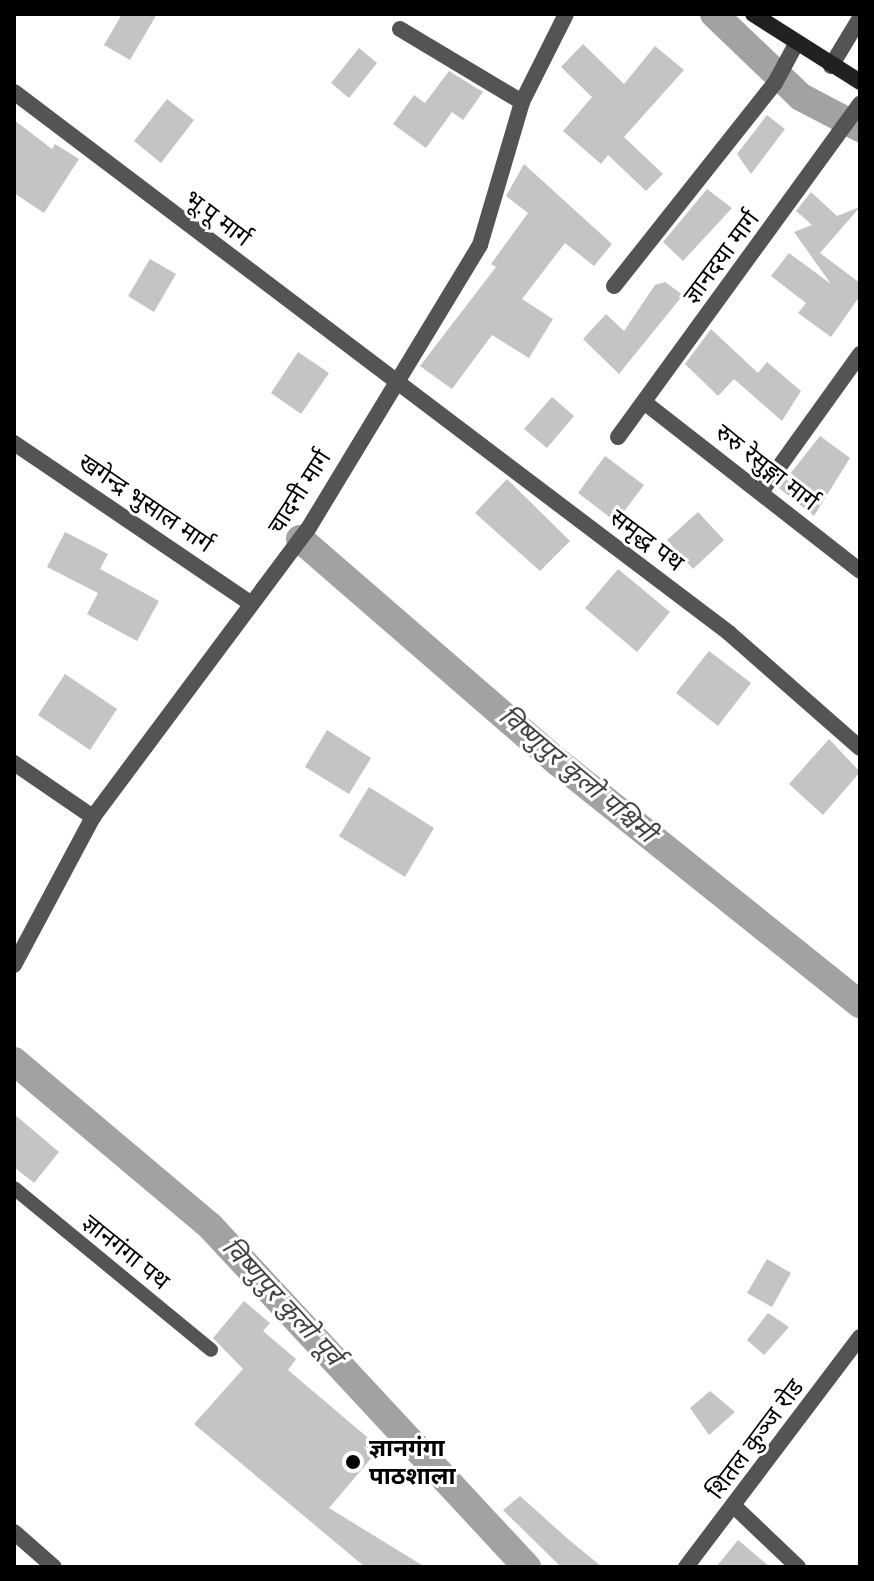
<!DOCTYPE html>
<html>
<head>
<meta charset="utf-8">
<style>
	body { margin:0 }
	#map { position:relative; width:874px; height:1581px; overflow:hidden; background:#fff; font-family:"DM Sans","Noto Sans Devanagari",sans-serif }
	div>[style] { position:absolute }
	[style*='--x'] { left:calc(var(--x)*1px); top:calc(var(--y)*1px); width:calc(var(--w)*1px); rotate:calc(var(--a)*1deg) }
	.canal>* { height:28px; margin:-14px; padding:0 14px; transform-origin:14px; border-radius:14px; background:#a2a2a2 }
	.building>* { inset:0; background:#c4c4c4 }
	.lane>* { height:14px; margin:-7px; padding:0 7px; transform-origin:7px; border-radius:7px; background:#545454 }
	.street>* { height:16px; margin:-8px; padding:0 8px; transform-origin:8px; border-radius:8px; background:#545454 }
	.secondary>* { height:16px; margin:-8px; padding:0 8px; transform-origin:8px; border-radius:8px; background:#212121 }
	.dots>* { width:22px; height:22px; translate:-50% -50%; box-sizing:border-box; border:4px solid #fff; border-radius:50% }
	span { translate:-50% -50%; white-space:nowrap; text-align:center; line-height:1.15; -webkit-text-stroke:6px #fff; paint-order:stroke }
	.street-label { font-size:24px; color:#000 }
	.poi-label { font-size:24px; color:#000; font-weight:700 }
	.left { translate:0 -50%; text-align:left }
	.water-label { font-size:26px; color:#434343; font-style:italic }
	.frame { position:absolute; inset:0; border:16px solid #000; pointer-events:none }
</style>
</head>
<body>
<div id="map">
	<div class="canal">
		<div style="--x:714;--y:14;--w:120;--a:43.7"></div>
		<div style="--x:801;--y:97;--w:67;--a:27.7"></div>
		<div style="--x:300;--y:539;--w:342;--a:40.9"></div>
		<div style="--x:559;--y:763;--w:386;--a:38.7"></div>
		<div style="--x:14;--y:1061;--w:256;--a:40.1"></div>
		<div style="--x:210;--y:1226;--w:466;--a:47.1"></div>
	</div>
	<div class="building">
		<div style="clip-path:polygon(122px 14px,157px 14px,130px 60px,104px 45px)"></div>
		<div style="clip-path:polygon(583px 44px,624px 84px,655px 46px,684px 70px,624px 137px,663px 174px,646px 191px,608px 155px,601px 164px,563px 131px,592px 97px,561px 67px)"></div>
		<div style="clip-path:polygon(359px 48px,377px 63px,349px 98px,331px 83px)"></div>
		<div style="clip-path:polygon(449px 71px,483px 92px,463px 120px,452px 112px,426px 148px,393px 124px,414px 95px,425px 103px)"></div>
		<div style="clip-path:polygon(167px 99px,194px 120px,161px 163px,134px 141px)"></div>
		<div style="clip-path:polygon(767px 115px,785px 129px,751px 174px,737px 154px)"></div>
		<div style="clip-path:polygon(14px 120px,52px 149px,55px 144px,79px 159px,44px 213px,14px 193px)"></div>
		<div style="clip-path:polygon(524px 164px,612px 244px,594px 266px,565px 243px,522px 299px,553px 319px,529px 358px,492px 335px,452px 389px,420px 366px,496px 267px,491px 264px,528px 213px,506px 196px)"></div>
		<div style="clip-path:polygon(707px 189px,732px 208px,683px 261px,663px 242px)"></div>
		<div style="clip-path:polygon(811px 192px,837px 216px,860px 207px,820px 253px,860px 283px,860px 296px,831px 337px,798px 313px,806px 303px,771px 276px,789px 253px,831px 284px,794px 232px,812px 225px,796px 211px)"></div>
		<div style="clip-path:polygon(150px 259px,176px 274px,154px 312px,128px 296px)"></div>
		<div style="clip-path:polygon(665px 282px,683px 295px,619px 374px,583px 339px,606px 314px,624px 331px,655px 285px)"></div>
		<div style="clip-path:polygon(711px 329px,758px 373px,767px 362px,801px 391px,782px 421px,734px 379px,718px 396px,685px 364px)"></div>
		<div style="clip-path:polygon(298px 352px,329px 373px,301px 414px,271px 393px)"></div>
		<div style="clip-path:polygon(552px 397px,574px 416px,547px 448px,524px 429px)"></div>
		<div style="clip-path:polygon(820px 436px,850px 458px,814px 516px,779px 488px)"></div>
		<div style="clip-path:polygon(605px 456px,644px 485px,616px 522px,578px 493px)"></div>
		<div style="clip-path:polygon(507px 479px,570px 541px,540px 571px,475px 513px)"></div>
		<div style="clip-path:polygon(698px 512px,724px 540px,693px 569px,667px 540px)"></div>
		<div style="clip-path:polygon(65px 532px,108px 554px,100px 569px,159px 601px,137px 641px,87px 614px,98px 593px,47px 567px)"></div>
		<div style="clip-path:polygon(618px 569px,670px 612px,637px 652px,585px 608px)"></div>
		<div style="clip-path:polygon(709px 651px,751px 683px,718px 726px,676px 693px)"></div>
		<div style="clip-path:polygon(65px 674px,117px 709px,90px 750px,38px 715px)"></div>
		<div style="clip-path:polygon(327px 730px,371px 758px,349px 794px,305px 767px)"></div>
		<div style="clip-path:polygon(829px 739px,860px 772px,823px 815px,789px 784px)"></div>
		<div style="clip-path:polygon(369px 787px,434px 828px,405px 877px,339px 836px)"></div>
		<div style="clip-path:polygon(14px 1114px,59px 1152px,34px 1183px,14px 1167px)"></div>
		<div style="clip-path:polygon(767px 1259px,791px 1273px,772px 1307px,747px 1293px)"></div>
		<div style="clip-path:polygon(244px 1301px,270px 1323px,263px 1331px,296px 1359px,288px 1370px,380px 1448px,329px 1508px,425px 1567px,365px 1567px,194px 1424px,243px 1369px,213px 1338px)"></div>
		<div style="clip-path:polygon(768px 1313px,789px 1327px,764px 1355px,747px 1340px)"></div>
		<div style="clip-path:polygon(710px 1391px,735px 1412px,709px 1435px,690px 1408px)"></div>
		<div style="clip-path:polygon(520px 1496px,568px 1539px,602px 1567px,561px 1567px,503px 1510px)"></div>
		<div style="clip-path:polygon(738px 1540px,770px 1567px,716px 1567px)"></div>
	</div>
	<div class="lane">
		<div style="--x:14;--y:1188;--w:255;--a:39.4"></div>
	</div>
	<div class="street">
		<div style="--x:400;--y:29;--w:142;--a:30.9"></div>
		<div style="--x:831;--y:66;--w:56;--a:-58.9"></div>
		<div style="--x:14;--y:92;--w:897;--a:37.11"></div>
		<div style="--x:729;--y:633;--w:174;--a:41.3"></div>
		<div style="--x:614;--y:286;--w:259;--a:-51.6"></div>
		<div style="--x:775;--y:83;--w:44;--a:-61.7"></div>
		<div style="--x:644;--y:402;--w:274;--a:38"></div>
		<div style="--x:618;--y:437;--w:412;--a:-54"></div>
		<div style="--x:14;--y:443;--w:285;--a:34.1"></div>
		<div style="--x:761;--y:492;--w:170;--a:-54.3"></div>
		<div style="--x:14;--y:763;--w:96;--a:34.4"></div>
		<div style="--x:14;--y:965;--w:168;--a:-61.9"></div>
		<div style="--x:93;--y:817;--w:359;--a:-53.3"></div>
		<div style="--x:308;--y:529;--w:332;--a:-58.8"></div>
		<div style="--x:480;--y:245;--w:149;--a:-73.6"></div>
		<div style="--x:522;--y:102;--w:98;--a:-63.4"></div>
		<div style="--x:735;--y:1507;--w:87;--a:43.6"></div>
		<div style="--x:14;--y:1532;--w:53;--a:41.2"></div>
		<div style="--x:686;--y:1567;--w:288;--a:-52.9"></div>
	</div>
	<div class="secondary">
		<div style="--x:753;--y:14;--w:127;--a:32.4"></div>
	</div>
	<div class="dots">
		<div style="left:353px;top:1462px;background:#000"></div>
	</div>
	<div class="street-label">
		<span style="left:218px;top:218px;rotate:37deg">भू.पू मार्ग</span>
		<span style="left:721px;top:257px;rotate:-53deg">ज्ञानदया मार्ग</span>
		<span style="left:767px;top:467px;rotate:38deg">रुरु रेसुङ्गा मार्ग</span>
		<span style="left:299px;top:492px;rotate:-57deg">चादनी मार्ग</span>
		<span style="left:146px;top:503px;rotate:34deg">खगेन्द्र भुसाल मार्ग</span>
		<span style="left:647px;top:540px;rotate:37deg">समृद्ध पथ</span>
		<span style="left:126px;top:1252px;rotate:39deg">ज्ञानगंगा पथ</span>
		<span style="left:755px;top:1439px;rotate:-53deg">शितल कुञ्ज रोड</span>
	</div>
	<div class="poi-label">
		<span class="left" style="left:369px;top:1462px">ज्ञानगंगा<br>पाठशाला</span>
	</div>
	<div class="water-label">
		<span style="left:577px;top:775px;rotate:40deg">विष्णुपुर कुलो पश्चिमी</span>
		<span style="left:282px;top:1302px;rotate:47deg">विष्णुपुर कुलो पूर्व</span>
	</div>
	<div class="frame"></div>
</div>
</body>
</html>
